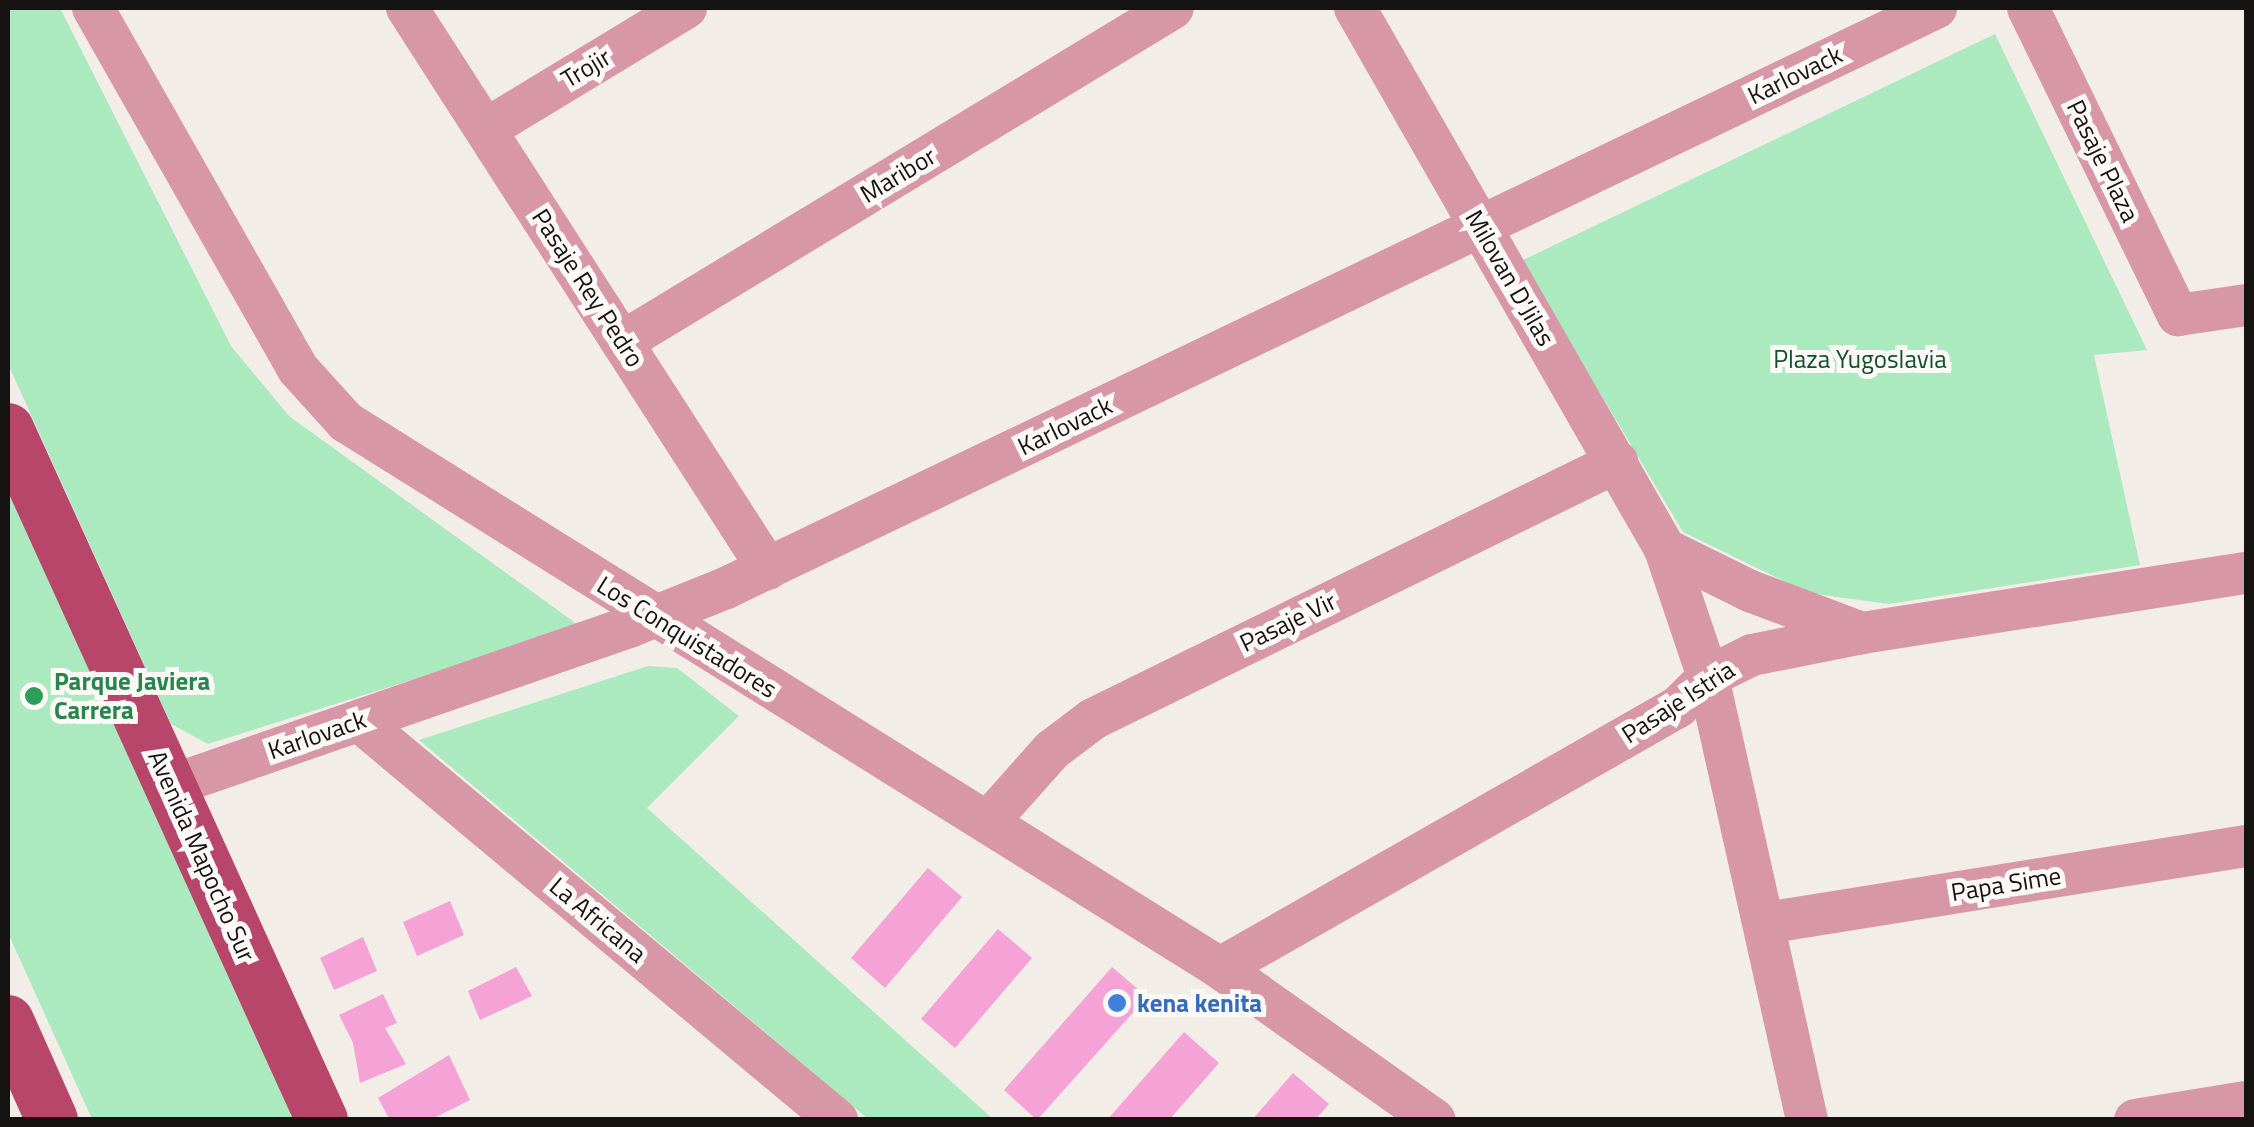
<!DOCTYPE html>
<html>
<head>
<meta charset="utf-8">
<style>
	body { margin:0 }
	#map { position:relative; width:2254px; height:1127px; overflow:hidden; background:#f3ede8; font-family:"Titillium Web",sans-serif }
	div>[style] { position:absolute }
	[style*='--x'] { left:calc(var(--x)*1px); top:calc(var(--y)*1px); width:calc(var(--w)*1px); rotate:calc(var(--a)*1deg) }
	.green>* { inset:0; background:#abeabe }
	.building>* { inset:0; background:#f5a2d7 }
	.minor>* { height:42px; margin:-21px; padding:0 21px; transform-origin:21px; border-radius:21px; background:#d797a6 }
	.major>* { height:52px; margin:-26px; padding:0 26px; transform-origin:26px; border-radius:26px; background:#b8466b }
	.dots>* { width:28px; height:28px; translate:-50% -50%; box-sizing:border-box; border:5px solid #fffaf7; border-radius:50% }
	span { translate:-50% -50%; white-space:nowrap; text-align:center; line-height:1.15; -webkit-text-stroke:10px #fffaf7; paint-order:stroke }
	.street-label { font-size:25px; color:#151311 }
	.park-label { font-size:25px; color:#10512d }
	.leisure-label { font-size:25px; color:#27864d; font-weight:700 }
	.left { translate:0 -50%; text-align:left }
	.shop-label { font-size:25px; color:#366cbe; font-weight:700 }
	.frame { position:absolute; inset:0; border:10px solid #151311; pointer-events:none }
</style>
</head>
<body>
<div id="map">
	<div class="green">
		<div style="clip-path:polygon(8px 8px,60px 8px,231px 346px,289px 416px,581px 627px,208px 744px,171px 724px,8px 364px)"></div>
		<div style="clip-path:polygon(1995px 34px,2147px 350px,2094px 355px,2140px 565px,1889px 604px,1808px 593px,1683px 532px,1521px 261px)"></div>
		<div style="clip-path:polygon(8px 474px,295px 1119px,92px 1119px,8px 933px)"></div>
		<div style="clip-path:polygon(648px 666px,677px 668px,739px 716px,647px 808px,993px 1119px,868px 1119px,419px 740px)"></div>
	</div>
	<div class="building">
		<div style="clip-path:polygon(928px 868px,962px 897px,885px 988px,851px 958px)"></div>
		<div style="clip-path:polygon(450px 901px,464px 935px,417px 956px,403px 922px)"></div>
		<div style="clip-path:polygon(998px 929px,1032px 958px,955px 1048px,921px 1019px)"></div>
		<div style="clip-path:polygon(363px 937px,377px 971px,334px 990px,320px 958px)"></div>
		<div style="clip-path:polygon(516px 967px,532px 996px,480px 1020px,468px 991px)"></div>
		<div style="clip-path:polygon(1112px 967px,1147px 997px,1037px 1120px,1004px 1090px)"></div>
		<div style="clip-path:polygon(383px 994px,397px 1023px,385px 1028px,406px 1064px,360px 1083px,353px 1043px,339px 1015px)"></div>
		<div style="clip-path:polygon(1184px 1032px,1219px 1063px,1169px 1120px,1107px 1120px)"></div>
		<div style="clip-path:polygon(449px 1055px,470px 1100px,430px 1120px,390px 1120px,378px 1098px)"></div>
		<div style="clip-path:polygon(1293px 1073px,1329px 1104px,1315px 1120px,1252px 1120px)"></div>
	</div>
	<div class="minor">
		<div style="--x:93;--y:8;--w:415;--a:60.4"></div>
		<div style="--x:298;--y:369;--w:72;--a:47.8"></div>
		<div style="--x:346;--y:422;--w:1031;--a:31.99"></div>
		<div style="--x:1220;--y:968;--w:263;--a:35.3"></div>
		<div style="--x:407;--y:8;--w:667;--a:57.24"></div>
		<div style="--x:1355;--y:8;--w:624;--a:60.19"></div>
		<div style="--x:1665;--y:549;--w:135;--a:71.4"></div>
		<div style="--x:1708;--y:677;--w:454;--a:77.4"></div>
		<div style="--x:2028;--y:8;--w:342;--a:64"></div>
		<div style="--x:2178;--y:315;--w:69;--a:-8.4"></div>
		<div style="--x:486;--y:129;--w:234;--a:-31.2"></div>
		<div style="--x:622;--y:342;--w:644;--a:-31.22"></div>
		<div style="--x:1665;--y:549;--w:95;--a:26.3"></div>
		<div style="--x:1750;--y:591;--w:120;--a:20.6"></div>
		<div style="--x:359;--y:721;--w:623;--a:39.85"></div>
		<div style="--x:170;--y:786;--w:486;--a:-19.1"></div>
		<div style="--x:629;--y:627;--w:105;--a:-21.9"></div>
		<div style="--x:726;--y:588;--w:1342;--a:-25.61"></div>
		<div style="--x:988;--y:822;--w:96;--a:-48.4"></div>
		<div style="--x:1052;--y:750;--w:51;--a:-37.1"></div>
		<div style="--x:1093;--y:719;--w:584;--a:-26.13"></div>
		<div style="--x:1765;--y:923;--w:487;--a:-9.1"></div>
		<div style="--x:1220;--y:968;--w:527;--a:-29.68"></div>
		<div style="--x:1678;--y:707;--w:42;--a:-45"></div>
		<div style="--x:1708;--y:677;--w:49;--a:-26.6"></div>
		<div style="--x:1752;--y:655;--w:112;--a:-11.3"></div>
		<div style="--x:1862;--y:633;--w:389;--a:-8.9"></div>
		<div style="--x:2135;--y:1120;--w:112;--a:-9.2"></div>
	</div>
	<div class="major">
		<div style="--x:8;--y:429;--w:759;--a:65.56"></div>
		<div style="--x:8;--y:1021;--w:108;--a:66"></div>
	</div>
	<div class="dots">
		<div style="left:34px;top:696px;background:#2e9e5b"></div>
		<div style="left:1117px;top:1003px;background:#3f7fe0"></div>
	</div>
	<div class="street-label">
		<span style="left:586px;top:68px;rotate:-31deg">Trojir</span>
		<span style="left:1795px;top:75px;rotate:-26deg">Karlovack</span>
		<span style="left:2103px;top:161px;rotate:64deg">Pasaje Plaza</span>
		<span style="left:898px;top:175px;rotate:-31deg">Maribor</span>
		<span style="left:1510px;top:278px;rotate:60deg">Milovan D'Jilas</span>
		<span style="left:588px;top:288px;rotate:57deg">Pasaje Rey Pedro</span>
		<span style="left:1065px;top:426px;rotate:-26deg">Karlovack</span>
		<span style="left:1288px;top:622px;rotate:-26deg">Pasaje Vir</span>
		<span style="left:687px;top:637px;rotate:32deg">Los Conquistadores</span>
		<span style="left:1678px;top:702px;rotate:-33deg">Pasaje Istria</span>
		<span style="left:317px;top:735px;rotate:-19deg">Karlovack</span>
		<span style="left:202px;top:856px;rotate:66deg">Avenida Mapocho Sur</span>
		<span style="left:2006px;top:884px;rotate:-9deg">Papa Sime</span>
		<span style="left:598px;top:920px;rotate:40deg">La Africana</span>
	</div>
	<div class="park-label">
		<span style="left:1860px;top:359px">Plaza Yugoslavia</span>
	</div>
	<div class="leisure-label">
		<span class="left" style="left:54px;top:696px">Parque Javiera<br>Carrera</span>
	</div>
	<div class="shop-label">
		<span class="left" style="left:1137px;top:1003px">kena kenita</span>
	</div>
	<div class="frame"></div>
</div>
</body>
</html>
